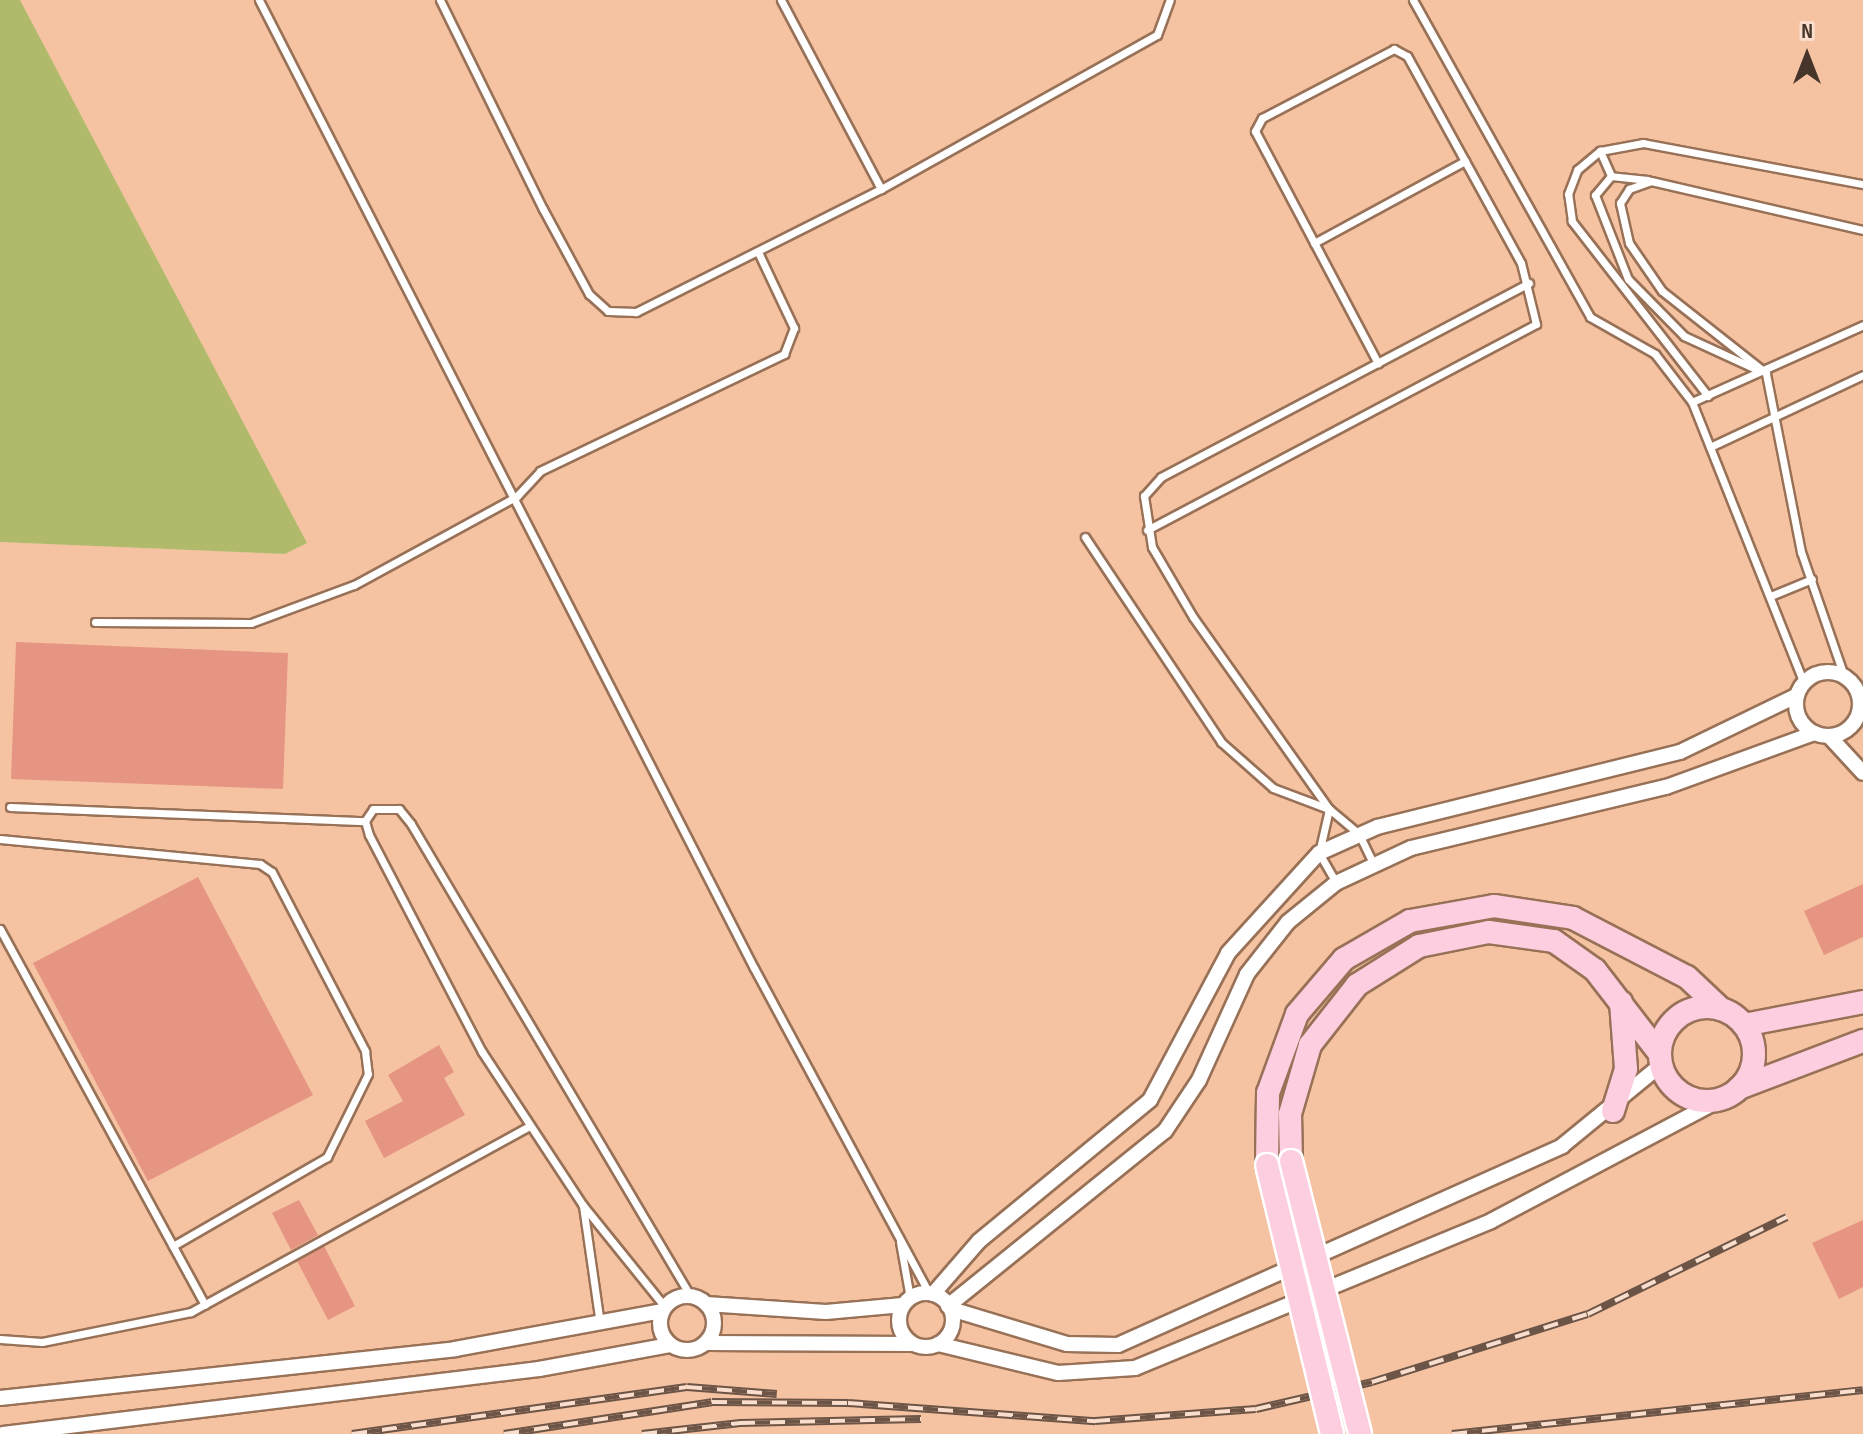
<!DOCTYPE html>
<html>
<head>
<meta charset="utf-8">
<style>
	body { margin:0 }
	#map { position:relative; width:1863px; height:1434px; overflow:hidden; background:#f9cdb1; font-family:"Sofia Sans Condensed",sans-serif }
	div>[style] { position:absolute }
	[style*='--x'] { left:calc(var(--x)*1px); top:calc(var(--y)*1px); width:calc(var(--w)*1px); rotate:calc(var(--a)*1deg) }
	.built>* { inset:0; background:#f6c3a2 }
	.water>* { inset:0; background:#b1ba6b }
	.building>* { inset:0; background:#e69582 }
	.roads { filter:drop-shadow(2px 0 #987157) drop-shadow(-2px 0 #987157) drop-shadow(0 2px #987157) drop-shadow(0 -2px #987157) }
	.service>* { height:7px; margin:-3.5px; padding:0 3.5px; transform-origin:3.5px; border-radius:3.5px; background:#fff }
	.minor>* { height:14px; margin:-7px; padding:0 7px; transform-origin:7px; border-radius:7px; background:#fff }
	.minor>.ring { margin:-7px; padding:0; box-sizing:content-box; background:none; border:14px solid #fff; border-radius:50% }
	.primary>* { height:22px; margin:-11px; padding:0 11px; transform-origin:11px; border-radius:11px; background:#fdcee0 }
	.primary>.ring { margin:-11px; padding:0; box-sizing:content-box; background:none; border:22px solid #fdcee0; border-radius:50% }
	.rail>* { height:8px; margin-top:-4px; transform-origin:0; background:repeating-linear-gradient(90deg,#f9decd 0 15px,#6c5547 0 30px); box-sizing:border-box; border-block:2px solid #6c5547 }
	.bridges { filter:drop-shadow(2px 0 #fff) drop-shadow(-2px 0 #fff) drop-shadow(0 2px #fff) drop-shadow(0 -2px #fff) }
	.primary-bridge>* { height:22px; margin:-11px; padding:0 11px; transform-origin:11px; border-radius:11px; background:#fdcee0 }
	span { translate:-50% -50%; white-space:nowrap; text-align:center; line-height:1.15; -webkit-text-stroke:6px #f9decd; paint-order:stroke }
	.north { position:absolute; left:1767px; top:16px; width:80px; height:80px; -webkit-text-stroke:6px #f9decd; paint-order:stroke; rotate:0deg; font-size:22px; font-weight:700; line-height:32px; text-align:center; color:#46352a }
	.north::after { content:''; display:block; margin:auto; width:28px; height:36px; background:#46352a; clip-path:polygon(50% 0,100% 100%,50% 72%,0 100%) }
</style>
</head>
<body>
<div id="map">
	<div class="built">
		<div style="clip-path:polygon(20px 0,1863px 0,1863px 1434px,0 1434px,0 542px,285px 554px,307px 543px)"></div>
	</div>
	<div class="water">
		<div style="clip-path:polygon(0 0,20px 0,307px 543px,285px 554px,0 542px)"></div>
	</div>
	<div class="building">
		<div style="clip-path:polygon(16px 642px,288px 653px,283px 789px,11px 779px)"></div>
		<div style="clip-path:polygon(198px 877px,313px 1095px,148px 1181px,33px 963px)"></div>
		<div style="clip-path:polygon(1863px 884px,1863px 937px,1824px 955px,1804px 911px)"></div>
		<div style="clip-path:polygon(439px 1045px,454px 1072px,444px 1078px,465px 1115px,384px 1158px,365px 1121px,403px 1101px,388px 1075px)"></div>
		<div style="clip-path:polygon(299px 1200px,318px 1235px,291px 1250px,272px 1213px)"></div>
		<div style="clip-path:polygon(1863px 1220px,1863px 1287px,1839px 1299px,1812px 1243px)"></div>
		<div style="clip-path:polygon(324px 1246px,355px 1306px,328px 1320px,297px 1261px)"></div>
	</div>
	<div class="roads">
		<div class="service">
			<div style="--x:259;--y:0;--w:1087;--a:62.92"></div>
			<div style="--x:754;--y:968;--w:369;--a:61.7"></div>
			<div style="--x:440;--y:0;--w:233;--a:63.8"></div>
			<div style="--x:543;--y:209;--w:97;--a:61.6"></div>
			<div style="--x:589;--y:294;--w:25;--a:42"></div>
			<div style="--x:608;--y:311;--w:28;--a:2"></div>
			<div style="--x:636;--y:312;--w:274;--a:-26.7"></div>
			<div style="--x:781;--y:0;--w:214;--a:62.1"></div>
			<div style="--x:881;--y:189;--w:316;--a:-29.2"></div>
			<div style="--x:1157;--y:35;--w:37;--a:-70"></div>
			<div style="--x:1413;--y:0;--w:363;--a:60.8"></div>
			<div style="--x:1590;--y:317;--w:75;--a:29.6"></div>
			<div style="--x:1655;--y:354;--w:61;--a:52.4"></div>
			<div style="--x:1692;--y:402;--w:302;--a:68.3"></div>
			<div style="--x:1600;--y:151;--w:27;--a:66"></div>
			<div style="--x:1648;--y:180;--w:37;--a:-174"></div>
			<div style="--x:1611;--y:176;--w:25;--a:130"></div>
			<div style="--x:1595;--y:195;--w:90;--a:68.6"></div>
			<div style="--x:1628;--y:279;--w:80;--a:45.5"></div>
			<div style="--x:1684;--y:336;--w:84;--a:24.7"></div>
			<div style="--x:1314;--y:243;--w:172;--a:-28.5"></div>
			<div style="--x:1708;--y:396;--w:222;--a:-127.9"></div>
			<div style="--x:1572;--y:221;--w:27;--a:-98"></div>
			<div style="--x:1568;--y:194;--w:26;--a:-69"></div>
			<div style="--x:1577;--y:170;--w:30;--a:-40"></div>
			<div style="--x:1600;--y:151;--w:44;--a:-10.5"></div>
			<div style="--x:1643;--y:143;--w:224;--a:10.6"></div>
			<div style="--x:1692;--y:402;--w:188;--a:-24.2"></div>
			<div style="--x:1710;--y:447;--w:169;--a:-25.2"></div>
			<div style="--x:1147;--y:530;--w:440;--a:-27.9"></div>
			<div style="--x:1536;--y:324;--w:63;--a:-103.8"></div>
			<div style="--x:1521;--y:263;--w:236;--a:-118.8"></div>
			<div style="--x:1407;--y:56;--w:15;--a:-152"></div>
			<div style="--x:1394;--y:49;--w:149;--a:152.4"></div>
			<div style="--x:1262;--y:118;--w:15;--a:118"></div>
			<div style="--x:1255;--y:131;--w:263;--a:62.1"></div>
			<div style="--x:1085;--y:537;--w:246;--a:56.4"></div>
			<div style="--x:1221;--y:742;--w:69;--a:41.5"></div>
			<div style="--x:1273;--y:788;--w:60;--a:20.6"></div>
			<div style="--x:1773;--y:595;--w:42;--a:-22.3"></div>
			<div style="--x:95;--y:622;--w:156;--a:0.4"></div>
			<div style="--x:251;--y:623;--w:110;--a:-20.3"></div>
			<div style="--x:354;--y:585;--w:186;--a:-28.6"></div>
			<div style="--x:517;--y:496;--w:34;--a:-47"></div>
			<div style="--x:540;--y:471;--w:271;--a:-25.6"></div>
			<div style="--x:784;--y:354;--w:28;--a:-69"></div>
			<div style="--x:794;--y:328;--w:84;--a:-115.3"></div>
			<div style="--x:1844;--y:676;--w:131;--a:-109.1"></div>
			<div style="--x:1801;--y:552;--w:182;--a:-101.1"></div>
			<div style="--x:1766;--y:373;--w:132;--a:-141.7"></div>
			<div style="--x:1662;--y:291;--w:58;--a:-124.5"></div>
			<div style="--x:1629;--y:243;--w:41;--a:-102.7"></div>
			<div style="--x:1620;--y:203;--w:17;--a:-57"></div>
			<div style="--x:1629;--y:189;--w:23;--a:-20"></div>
			<div style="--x:1651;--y:181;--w:218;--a:13"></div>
			<div style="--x:10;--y:807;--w:355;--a:2.3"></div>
			<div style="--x:1329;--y:809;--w:45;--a:102.8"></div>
			<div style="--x:1319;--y:853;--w:34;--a:60"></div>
			<div style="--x:0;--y:839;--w:261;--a:5.5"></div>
			<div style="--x:260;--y:864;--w:14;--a:34"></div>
			<div style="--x:272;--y:872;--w:202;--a:62.5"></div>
			<div style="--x:365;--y:1051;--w:23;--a:83"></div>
			<div style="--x:368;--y:1074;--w:93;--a:116.3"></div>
			<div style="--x:327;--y:1157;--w:178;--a:150"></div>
			<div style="--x:1373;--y:863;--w:32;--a:-116"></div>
			<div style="--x:1359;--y:834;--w:39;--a:-140"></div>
			<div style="--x:1329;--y:809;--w:235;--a:-125.3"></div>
			<div style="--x:1193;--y:617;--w:81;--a:-120.4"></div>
			<div style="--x:1152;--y:547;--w:52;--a:-98.9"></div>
			<div style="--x:1144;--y:496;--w:25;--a:-48"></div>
			<div style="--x:1161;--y:477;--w:416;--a:-27.8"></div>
			<div style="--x:0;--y:929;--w:428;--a:61.4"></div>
			<div style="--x:583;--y:1206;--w:119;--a:81.8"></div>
			<div style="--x:900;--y:1242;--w:57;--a:79.9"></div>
			<div style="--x:665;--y:1307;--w:132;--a:-128.9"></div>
			<div style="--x:582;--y:1204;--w:182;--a:-123.3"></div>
			<div style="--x:482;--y:1052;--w:245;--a:-117.5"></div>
			<div style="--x:369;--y:835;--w:15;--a:-106"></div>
			<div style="--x:365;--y:821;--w:14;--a:-56"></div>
			<div style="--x:373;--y:809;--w:26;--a:0"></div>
			<div style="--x:399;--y:809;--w:19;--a:51"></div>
			<div style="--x:411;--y:824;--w:550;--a:59.38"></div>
			<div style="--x:0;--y:1339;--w:42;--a:4.1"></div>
			<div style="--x:42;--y:1342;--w:152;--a:-11.4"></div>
			<div style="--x:191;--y:1312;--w:384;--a:-28.8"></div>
		</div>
		<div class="minor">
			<div class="ring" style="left:1796px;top:672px;width:50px;height:50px"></div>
			<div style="--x:1829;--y:736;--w:50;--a:47.4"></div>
			<div class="ring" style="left:899px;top:1293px;width:40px;height:40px"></div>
			<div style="--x:933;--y:1294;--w:70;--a:-49"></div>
			<div style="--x:979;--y:1241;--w:222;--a:-39.5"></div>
			<div style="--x:1150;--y:1100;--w:166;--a:-62"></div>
			<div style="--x:1228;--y:953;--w:135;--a:-47.7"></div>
			<div style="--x:1319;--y:853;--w:64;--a:-24.1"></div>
			<div style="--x:1377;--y:827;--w:312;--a:-13.9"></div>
			<div style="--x:1680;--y:752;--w:129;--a:-25.8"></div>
			<div class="ring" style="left:660px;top:1296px;width:40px;height:40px"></div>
			<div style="--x:706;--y:1304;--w:120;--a:3.8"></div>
			<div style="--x:826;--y:1312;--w:77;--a:-5.2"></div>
			<div style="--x:948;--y:1306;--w:279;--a:-38.9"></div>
			<div style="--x:1165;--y:1131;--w:61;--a:-56.3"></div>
			<div style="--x:1199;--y:1080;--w:116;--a:-65.6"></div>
			<div style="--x:1247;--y:974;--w:66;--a:-51.7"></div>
			<div style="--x:1288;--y:922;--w:62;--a:-39.1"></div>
			<div style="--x:1336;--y:883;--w:83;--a:-25"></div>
			<div style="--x:1411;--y:848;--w:262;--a:-13.5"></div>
			<div style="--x:1666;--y:787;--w:158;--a:-20"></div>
			<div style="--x:951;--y:1309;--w:121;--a:16.8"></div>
			<div style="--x:1067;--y:1344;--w:51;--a:1.1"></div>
			<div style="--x:1118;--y:1345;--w:487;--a:-24.1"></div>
			<div style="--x:1562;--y:1146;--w:128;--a:-39.3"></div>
			<div style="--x:706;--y:1343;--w:206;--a:0.3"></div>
			<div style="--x:938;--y:1344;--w:123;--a:13.6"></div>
			<div style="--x:1058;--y:1373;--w:77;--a:-3.7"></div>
			<div style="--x:1135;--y:1368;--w:385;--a:-22.4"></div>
			<div style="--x:1491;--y:1221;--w:265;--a:-27.9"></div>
			<div style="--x:0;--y:1398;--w:458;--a:-6.1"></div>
			<div style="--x:455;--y:1349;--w:210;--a:-10.4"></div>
			<div style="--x:3;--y:1434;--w:540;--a:-6.91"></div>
			<div style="--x:539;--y:1369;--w:133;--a:-10.4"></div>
		</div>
		<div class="primary">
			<div class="ring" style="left:1660px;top:1007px;width:72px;height:72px"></div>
			<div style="--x:1744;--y:1025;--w:121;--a:-10.9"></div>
			<div style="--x:1739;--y:1088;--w:133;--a:-20.8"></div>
			<div style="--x:1613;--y:1111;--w:44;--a:-72.8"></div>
			<div style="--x:1626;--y:1069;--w:67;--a:-94.3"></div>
			<div style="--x:1291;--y:1161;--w:47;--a:-91.2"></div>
			<div style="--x:1290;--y:1114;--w:72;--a:-73.8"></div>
			<div style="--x:1310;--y:1045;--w:76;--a:-51.9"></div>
			<div style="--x:1357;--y:985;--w:73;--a:-32.2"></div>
			<div style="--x:1419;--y:946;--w:71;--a:-11.3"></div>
			<div style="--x:1489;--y:932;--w:66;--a:7.9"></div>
			<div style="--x:1554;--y:941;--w:50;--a:35.3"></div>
			<div style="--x:1595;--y:970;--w:106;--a:52.3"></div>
			<div style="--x:1267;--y:1165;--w:72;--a:-89.2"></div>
			<div style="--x:1268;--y:1093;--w:84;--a:-69.8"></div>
			<div style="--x:1297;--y:1014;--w:72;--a:-49.5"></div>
			<div style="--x:1344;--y:959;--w:76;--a:-29.9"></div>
			<div style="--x:1410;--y:921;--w:85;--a:-10.1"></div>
			<div style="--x:1494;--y:906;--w:80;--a:8.6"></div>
			<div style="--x:1573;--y:918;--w:128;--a:27.4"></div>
			<div style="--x:1687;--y:977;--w:47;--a:43.3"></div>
		</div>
	</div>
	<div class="rail">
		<div style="--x:352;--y:1434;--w:338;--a:-8"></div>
		<div style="--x:687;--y:1387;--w:90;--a:4.4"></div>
		<div style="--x:504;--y:1434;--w:210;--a:-8.7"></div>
		<div style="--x:712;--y:1402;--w:136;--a:0.4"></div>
		<div style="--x:848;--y:1403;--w:248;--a:4.2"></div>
		<div style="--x:1095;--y:1421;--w:161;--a:-4.3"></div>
		<div style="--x:1256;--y:1409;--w:119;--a:-13.1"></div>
		<div style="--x:1372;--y:1382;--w:226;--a:-17.5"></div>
		<div style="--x:1588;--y:1314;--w:221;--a:-26"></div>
		<div style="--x:642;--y:1434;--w:99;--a:-6.4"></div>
		<div style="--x:740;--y:1423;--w:181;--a:-1.3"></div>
		<div style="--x:1452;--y:1434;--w:413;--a:-6.1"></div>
	</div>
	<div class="bridges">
		<div class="primary-bridge">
			<div style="--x:1291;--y:1161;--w:282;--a:75.8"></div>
			<div style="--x:1267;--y:1165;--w:277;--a:76.4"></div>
		</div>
	</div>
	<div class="north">N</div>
</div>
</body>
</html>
